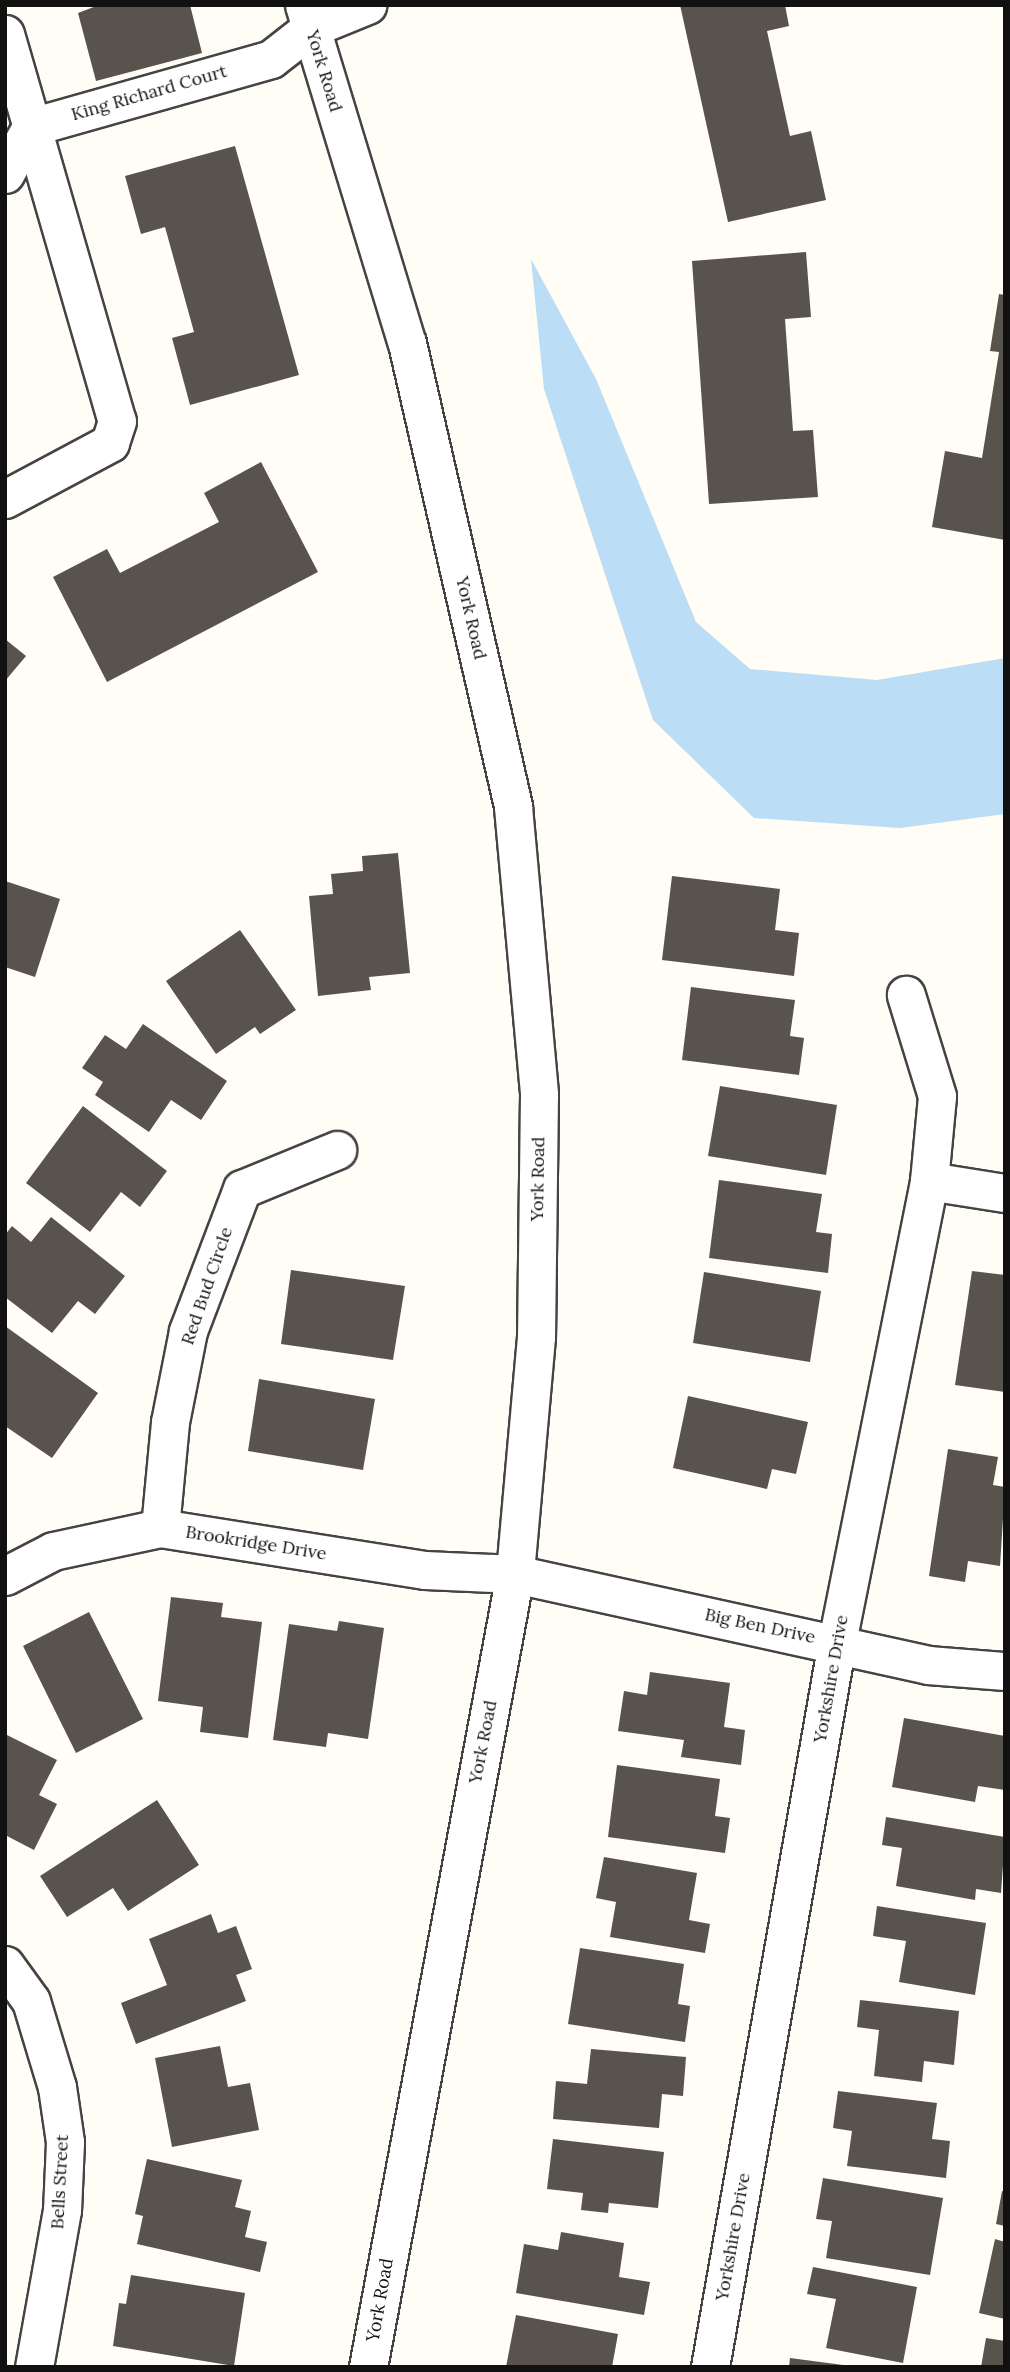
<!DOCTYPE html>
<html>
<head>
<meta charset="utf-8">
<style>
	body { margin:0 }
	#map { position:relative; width:1010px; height:2372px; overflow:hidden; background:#fffdf5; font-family:Lora,serif }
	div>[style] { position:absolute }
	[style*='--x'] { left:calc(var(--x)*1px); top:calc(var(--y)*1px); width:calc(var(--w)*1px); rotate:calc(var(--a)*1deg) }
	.water>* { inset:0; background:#bbddf5 }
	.building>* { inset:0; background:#59534d }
	.roads { filter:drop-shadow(2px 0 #444) drop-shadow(-2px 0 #444) drop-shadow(0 2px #444) drop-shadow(0 -2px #444) }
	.minor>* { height:37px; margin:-18.5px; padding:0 18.5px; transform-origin:18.5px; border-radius:18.5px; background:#fff }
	span { translate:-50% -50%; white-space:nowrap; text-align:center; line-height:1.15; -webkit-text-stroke:7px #fff; paint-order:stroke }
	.street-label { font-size:18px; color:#111 }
	.frame { position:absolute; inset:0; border:7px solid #111; pointer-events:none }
</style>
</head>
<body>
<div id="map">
	<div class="water">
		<div style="clip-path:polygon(531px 259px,596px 379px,696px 622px,750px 669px,877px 680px,1005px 658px,1005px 814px,900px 828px,754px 818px,653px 720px,544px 389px)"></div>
	</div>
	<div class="building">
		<div style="clip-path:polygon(99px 5px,190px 5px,202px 53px,96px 81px,78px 13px)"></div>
		<div style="clip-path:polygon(680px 5px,785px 5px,789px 26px,767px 31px,790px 136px,811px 131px,826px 200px,728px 222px)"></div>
		<div style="clip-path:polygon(235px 146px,299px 375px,190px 405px,172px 338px,194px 332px,165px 227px,141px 234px,125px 176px)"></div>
		<div style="clip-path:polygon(806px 252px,811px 317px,785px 319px,793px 431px,813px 430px,818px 497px,709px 504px,692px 261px)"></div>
		<div style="clip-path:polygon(999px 294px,1005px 295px,1005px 540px,932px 527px,945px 451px,982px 458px,999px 352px,990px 351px)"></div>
		<div style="clip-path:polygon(261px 462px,318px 572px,107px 682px,53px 577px,107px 549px,120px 573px,219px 522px,204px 493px)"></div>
		<div style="clip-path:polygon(5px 639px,26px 656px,5px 681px)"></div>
		<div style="clip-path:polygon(398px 853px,410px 973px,369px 977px,371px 990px,318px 996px,309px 896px,333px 894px,331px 874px,363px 871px,362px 856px)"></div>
		<div style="clip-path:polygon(672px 876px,780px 889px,775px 930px,799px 933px,794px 976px,662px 960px)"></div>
		<div style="clip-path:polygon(5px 881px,60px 899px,35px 977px,5px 967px)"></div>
		<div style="clip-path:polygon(240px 930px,296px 1010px,260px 1034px,255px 1027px,216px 1054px,166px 981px)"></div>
		<div style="clip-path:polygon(691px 987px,795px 1000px,790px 1036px,804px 1038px,799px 1075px,682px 1060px)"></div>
		<div style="clip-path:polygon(143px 1024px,227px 1081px,201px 1120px,171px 1100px,149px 1132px,95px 1095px,103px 1082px,82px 1068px,105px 1035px,126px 1049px)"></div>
		<div style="clip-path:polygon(720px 1086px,837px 1105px,826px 1175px,708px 1156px)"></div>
		<div style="clip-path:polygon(83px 1106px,167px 1171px,140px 1207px,121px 1192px,90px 1232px,26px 1183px)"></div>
		<div style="clip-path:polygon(719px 1180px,822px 1194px,816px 1232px,832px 1234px,828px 1273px,709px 1258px)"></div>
		<div style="clip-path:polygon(51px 1217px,125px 1276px,95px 1314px,78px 1301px,52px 1333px,5px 1297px,5px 1235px,12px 1226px,31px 1242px)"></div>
		<div style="clip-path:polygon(291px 1270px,405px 1286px,393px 1360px,281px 1344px)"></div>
		<div style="clip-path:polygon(972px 1271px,1005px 1275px,1005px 1392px,955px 1385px)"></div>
		<div style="clip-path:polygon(704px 1272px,821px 1291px,810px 1362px,693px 1343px)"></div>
		<div style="clip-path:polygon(5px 1326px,98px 1393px,52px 1458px,5px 1426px)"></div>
		<div style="clip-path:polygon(259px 1379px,375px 1399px,363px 1470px,248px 1451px)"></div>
		<div style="clip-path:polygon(688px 1396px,808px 1422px,796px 1474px,772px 1469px,767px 1489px,673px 1468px)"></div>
		<div style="clip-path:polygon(948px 1449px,998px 1457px,993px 1485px,1005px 1487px,1000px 1566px,968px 1561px,965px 1582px,929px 1576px)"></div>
		<div style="clip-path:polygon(171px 1597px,223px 1603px,221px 1617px,262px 1622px,248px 1738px,200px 1732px,203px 1707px,158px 1701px)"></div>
		<div style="clip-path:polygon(89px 1612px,143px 1719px,76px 1753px,23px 1646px)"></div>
		<div style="clip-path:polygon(339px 1621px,384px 1628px,368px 1739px,328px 1733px,326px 1747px,273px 1740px,289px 1624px,337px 1631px)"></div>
		<div style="clip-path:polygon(650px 1672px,730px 1683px,724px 1727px,745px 1730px,741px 1765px,681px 1757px,684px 1740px,618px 1731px,624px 1691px,647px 1695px)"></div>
		<div style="clip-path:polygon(904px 1718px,1005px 1736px,1005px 1790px,978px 1786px,975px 1802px,892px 1787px)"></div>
		<div style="clip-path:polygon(5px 1734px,57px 1760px,39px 1795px,57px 1804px,34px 1850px,5px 1835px)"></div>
		<div style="clip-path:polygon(617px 1765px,720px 1779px,715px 1816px,730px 1818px,725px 1853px,608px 1837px)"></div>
		<div style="clip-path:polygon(157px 1800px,199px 1865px,128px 1911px,113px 1888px,67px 1917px,40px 1876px)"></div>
		<div style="clip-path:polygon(886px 1817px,1005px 1837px,1001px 1893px,976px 1889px,975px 1900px,896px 1886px,902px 1848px,882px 1845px)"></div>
		<div style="clip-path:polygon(604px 1857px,697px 1873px,689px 1920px,710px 1924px,705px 1953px,610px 1937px,616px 1902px,596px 1898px)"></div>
		<div style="clip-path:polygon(877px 1906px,986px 1923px,975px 1995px,899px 1982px,906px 1941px,873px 1936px)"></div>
		<div style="clip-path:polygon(211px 1914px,218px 1933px,236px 1926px,252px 1969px,236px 1975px,246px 2001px,136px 2044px,121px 2003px,167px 1985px,149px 1939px)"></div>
		<div style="clip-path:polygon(580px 1948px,684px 1964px,678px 2004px,690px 2006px,685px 2042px,568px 2024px)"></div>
		<div style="clip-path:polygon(860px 2000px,959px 2011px,954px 2065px,924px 2061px,922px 2082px,874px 2076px,879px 2030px,857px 2027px)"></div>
		<div style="clip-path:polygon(220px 2046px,228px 2087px,250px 2083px,259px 2130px,172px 2147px,155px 2058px)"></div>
		<div style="clip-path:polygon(591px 2049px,686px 2057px,683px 2096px,662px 2094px,659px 2128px,553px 2119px,556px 2081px,587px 2084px)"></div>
		<div style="clip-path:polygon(838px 2091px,937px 2103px,932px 2139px,950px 2141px,946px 2178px,847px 2166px,852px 2131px,833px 2128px)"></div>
		<div style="clip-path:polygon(553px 2139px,664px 2152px,658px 2208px,609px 2203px,608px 2213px,581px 2210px,583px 2193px,547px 2189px)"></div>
		<div style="clip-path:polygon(147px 2159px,242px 2180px,235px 2207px,251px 2211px,245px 2237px,267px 2242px,260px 2272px,137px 2244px,143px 2216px,135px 2214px)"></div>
		<div style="clip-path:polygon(823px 2178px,943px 2198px,930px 2275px,826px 2258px,832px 2221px,816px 2219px)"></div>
		<div style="clip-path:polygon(1002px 2191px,1005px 2192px,1005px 2226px,996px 2224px)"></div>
		<div style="clip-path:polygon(561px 2232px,624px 2243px,619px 2277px,650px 2282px,644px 2315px,516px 2293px,524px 2244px,558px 2250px)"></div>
		<div style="clip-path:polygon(995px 2239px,1005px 2242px,1005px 2319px,979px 2313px)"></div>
		<div style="clip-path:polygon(813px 2267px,917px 2287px,903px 2363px,826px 2348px,836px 2299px,807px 2294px)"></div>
		<div style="clip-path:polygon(131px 2275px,245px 2293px,234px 2366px,113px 2346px,119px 2303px,126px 2304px)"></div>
		<div style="clip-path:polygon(516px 2315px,618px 2334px,612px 2367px,506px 2367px)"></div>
		<div style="clip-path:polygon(986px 2338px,1005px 2341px,1005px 2367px,981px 2367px)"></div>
		<div style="clip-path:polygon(790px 2358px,843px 2365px,843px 2367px,789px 2367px)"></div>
	</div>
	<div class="roads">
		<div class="minor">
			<div style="--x:304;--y:5;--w:353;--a:73.1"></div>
			<div style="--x:407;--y:343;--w:476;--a:77.1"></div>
			<div style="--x:513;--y:807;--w:288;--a:84.8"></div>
			<div style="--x:539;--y:1094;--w:243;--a:90.7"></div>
			<div style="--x:536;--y:1337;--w:238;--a:95.1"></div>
			<div style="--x:515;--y:1574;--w:807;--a:100.5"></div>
			<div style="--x:5;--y:34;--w:403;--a:73.9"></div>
			<div style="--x:117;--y:421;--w:23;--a:108"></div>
			<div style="--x:110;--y:443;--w:119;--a:151.9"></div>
			<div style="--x:5;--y:174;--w:54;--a:-61"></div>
			<div style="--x:31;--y:127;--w:249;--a:-15.8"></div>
			<div style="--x:271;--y:59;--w:51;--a:-37.8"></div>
			<div style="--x:311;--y:28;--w:61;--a:-22.3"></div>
			<div style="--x:929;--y:1181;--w:77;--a:9"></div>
			<div style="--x:160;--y:1528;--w:106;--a:-84.6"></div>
			<div style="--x:170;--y:1422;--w:93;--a:-78.8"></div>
			<div style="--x:188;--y:1331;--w:152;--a:-69.2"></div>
			<div style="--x:242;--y:1189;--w:103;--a:-22.3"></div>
			<div style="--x:5;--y:1576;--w:54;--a:-27.5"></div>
			<div style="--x:53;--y:1551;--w:109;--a:-12.1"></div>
			<div style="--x:160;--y:1528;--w:268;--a:9"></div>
			<div style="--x:425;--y:1570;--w:90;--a:2.5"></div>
			<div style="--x:515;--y:1574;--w:423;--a:12.4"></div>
			<div style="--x:928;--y:1665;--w:77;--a:4.5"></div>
			<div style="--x:5;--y:1965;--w:44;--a:54.2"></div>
			<div style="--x:31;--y:2001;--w:90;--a:73.2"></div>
			<div style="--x:57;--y:2087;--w:56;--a:81.7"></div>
			<div style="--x:65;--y:2142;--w:68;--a:92.5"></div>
			<div style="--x:62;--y:2210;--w:159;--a:100.1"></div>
			<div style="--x:710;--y:2367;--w:736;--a:-80.06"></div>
			<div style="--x:837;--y:1642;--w:470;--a:-78.7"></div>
			<div style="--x:929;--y:1181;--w:85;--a:-84.6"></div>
			<div style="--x:937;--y:1096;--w:106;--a:-107.1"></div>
		</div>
	</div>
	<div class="street-label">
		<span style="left:324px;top:71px;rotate:73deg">York Road</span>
		<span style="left:149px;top:93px;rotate:-16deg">King Richard Court</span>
		<span style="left:471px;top:618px;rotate:77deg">York Road</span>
		<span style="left:538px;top:1179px;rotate:-89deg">York Road</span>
		<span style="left:207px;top:1286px;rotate:-71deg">Red Bud Circle</span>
		<span style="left:256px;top:1543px;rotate:9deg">Brookridge Drive</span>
		<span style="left:760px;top:1626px;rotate:12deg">Big Ben Drive</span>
		<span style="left:831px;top:1679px;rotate:-80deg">Yorkshire Drive</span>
		<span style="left:483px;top:1742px;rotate:-79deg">York Road</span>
		<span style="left:60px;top:2182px;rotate:-87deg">Bells Street</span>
		<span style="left:733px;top:2237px;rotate:-80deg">Yorkshire Drive</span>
		<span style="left:380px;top:2300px;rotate:-80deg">York Road</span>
	</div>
	<div class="frame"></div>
</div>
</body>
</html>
